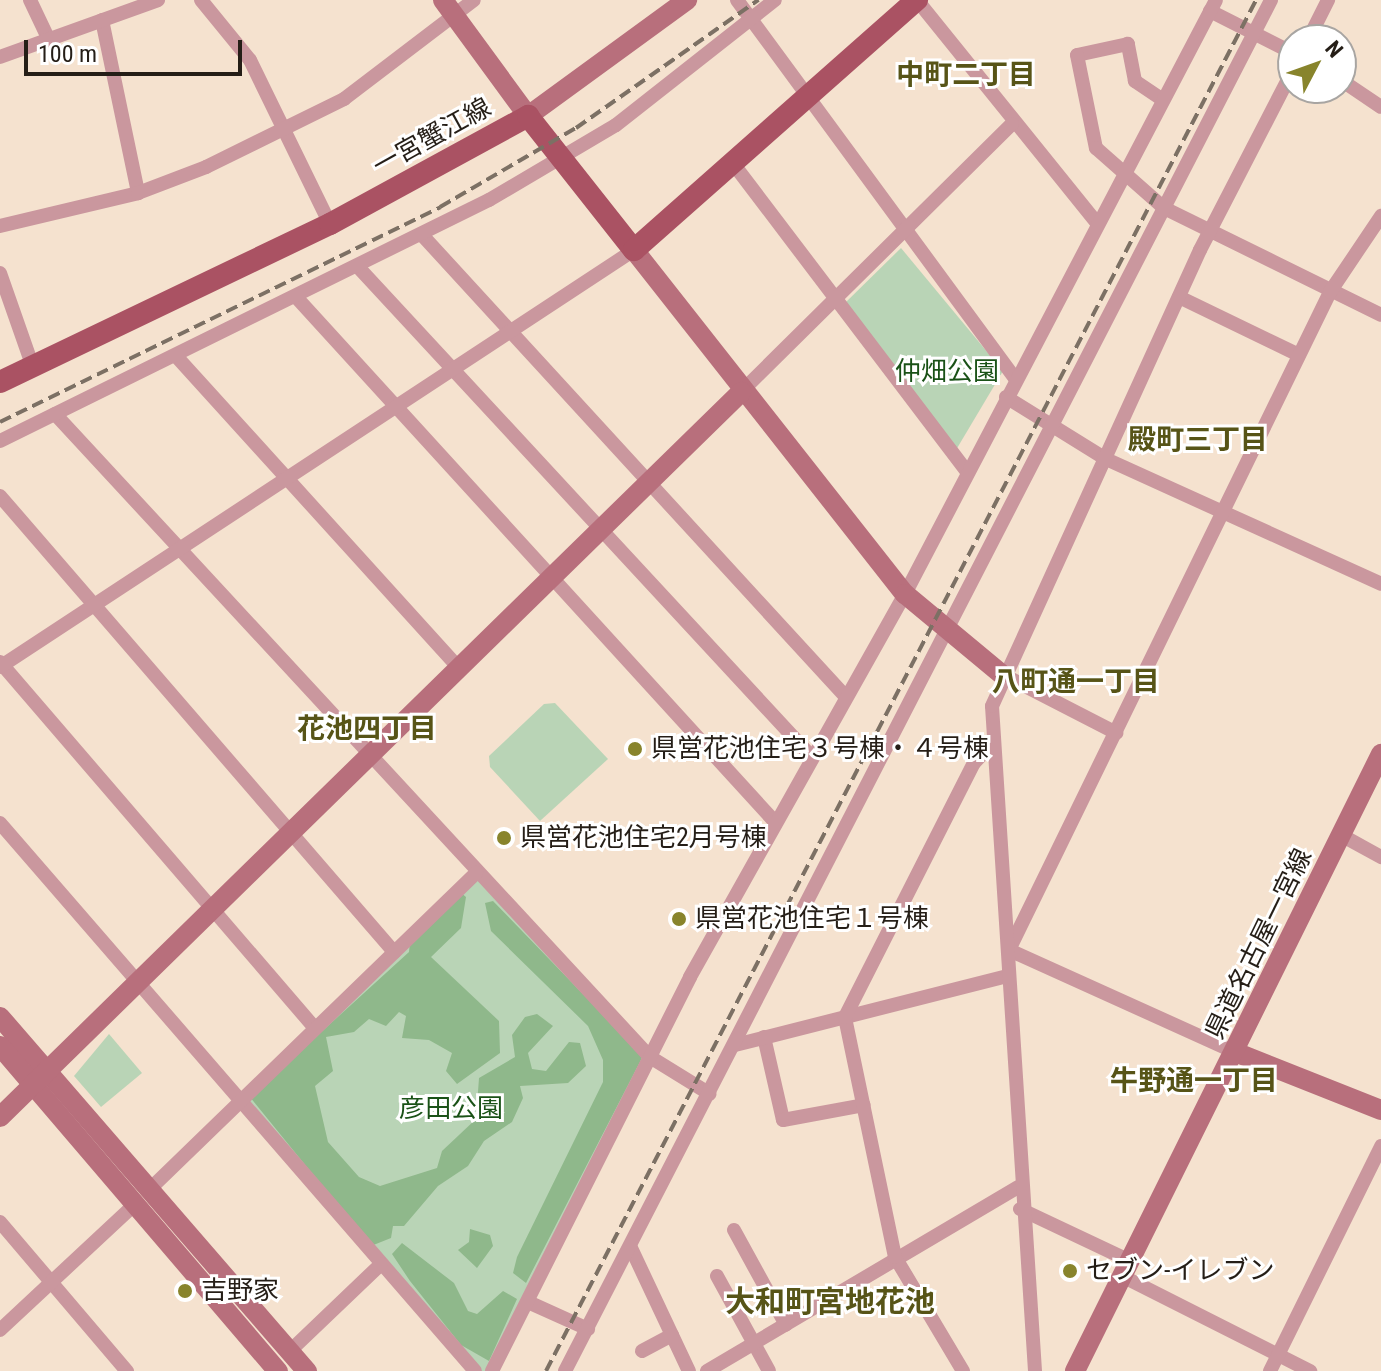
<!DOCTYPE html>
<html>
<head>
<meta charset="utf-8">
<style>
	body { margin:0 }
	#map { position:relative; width:1381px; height:1371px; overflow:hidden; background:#f5e2cf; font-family:"Roboto Condensed","Noto Sans JP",sans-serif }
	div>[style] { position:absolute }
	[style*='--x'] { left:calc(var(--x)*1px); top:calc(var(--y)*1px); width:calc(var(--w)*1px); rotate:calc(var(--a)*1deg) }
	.green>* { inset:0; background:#b9d4b6 }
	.forest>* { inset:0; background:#8fb88b }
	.street>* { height:14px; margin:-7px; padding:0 7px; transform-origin:7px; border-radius:7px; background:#ca979e }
	.secondary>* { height:20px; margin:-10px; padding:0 10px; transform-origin:10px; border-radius:10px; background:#b86f7c }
	.primary>* { height:22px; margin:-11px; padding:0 11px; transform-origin:11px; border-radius:11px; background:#aa5263 }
	.rail>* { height:4px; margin-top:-2px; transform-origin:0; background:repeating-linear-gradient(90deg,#7c7064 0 12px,transparent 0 18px) }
	.dots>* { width:22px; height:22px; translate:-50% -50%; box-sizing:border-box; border:4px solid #fff; border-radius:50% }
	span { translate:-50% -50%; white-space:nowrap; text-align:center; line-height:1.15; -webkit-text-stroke:6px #fff; paint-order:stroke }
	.street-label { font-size:26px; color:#251e17 }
	.park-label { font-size:26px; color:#1a5217 }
	.poi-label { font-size:26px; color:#251e17 }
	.left { translate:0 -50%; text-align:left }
	.neighbourhood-label { font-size:28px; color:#575417; font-weight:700 }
	.quarter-label { font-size:30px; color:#575417; font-weight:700 }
	.north { position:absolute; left:1277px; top:24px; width:80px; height:80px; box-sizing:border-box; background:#fff; border:2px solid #a8a5a2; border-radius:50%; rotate:49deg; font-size:22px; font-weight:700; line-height:32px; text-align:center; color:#251e17 }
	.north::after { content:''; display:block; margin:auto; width:28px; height:36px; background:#88842c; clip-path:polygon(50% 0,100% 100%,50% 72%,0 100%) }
	.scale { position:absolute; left:24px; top:40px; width:218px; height:36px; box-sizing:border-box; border:4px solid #251e17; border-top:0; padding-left:10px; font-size:24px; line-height:28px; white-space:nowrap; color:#251e17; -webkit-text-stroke:6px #fff; paint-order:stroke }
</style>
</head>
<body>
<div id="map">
	<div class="green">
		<div style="clip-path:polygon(901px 248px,1003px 371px,953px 455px,844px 304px)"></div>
		<div style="clip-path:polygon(555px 703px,608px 759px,540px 821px,490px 767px,489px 756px,544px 704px)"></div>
		<div style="clip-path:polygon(476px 877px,643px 1061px,487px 1371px,479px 1371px,246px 1101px)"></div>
		<div style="clip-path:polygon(109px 1034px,142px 1073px,101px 1107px,74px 1076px)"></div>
	</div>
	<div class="forest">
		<div style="clip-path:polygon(460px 892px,466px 897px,461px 928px,431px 957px,499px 1021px,500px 1053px,457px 1084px,446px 1071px,452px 1053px,429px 1040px,402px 1038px,406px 1016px,399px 1012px,386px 1026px,369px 1019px,354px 1032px,326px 1037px,333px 1071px,315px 1086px,328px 1142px,359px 1177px,380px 1186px,437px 1168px,442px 1151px,476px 1119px,479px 1078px,515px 1057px,512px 1035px,525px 1017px,537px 1014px,553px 1026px,528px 1053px,532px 1069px,546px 1071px,569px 1042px,580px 1043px,586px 1066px,568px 1083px,520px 1086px,523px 1098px,512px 1122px,484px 1141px,468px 1166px,438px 1186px,404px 1226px,393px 1226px,391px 1238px,371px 1246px,250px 1097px,409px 952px,410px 941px)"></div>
		<div style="clip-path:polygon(493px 901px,643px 1056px,526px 1283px,513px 1273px,517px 1257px,603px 1082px,603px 1060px,588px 1026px,491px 931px,485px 903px)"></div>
		<div style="clip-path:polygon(470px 1229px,490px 1235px,493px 1246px,477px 1268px,458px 1250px,469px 1242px)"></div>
		<div style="clip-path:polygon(402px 1243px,454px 1283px,468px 1311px,477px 1314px,503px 1291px,517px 1299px,489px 1361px,461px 1345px,410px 1281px,392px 1254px)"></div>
	</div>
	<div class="street">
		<div style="--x:30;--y:0;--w:44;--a:64.6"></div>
		<div style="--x:201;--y:0;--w:77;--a:50.8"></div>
		<div style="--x:250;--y:60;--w:182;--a:64"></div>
		<div style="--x:737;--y:0;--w:469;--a:53.7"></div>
		<div style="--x:917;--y:0;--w:287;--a:51.1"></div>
		<div style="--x:1210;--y:11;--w:93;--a:26.8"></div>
		<div style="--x:102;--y:20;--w:177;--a:78.2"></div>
		<div style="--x:1308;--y:40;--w:45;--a:-63.4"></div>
		<div style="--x:0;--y:57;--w:168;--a:-19.8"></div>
		<div style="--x:1341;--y:80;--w:48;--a:34"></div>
		<div style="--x:1163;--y:100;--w:34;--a:-146"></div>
		<div style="--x:1135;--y:81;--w:38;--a:-101"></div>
		<div style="--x:1128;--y:44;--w:52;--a:167.8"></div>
		<div style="--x:1077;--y:55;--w:95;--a:78.5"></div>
		<div style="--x:1096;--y:148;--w:91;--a:41.4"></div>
		<div style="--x:1164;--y:208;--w:242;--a:26.2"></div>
		<div style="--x:732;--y:162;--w:390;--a:52.8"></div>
		<div style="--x:0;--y:226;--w:142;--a:-13.4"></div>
		<div style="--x:138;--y:193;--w:73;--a:-20.9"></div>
		<div style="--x:206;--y:167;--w:154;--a:-26.2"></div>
		<div style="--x:344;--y:99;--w:163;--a:-37.3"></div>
		<div style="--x:423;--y:236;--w:623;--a:47.47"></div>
		<div style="--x:359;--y:268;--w:664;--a:47.2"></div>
		<div style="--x:0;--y:273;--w:100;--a:70.7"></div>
		<div style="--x:1179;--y:297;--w:133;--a:25.8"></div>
		<div style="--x:297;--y:298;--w:708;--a:47.63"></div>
		<div style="--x:176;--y:356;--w:421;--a:47.8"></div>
		<div style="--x:741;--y:392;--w:381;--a:-44.7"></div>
		<div style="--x:1006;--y:397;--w:118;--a:31.8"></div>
		<div style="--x:1106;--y:459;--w:302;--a:24.4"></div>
		<div style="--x:55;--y:414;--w:876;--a:47.22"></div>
		<div style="--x:650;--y:1057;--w:70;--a:31.7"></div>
		<div style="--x:0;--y:441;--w:545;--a:-26.24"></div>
		<div style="--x:489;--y:200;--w:147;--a:-30.6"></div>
		<div style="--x:616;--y:125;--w:202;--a:-38.2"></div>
		<div style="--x:0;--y:496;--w:603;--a:49.17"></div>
		<div style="--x:0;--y:662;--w:483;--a:49.3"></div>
		<div style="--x:0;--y:667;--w:759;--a:-33.33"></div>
		<div style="--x:1000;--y:673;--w:131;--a:27.3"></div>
		<div style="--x:0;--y:823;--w:725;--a:49.08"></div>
		<div style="--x:1341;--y:835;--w:46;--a:28.8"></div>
		<div style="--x:1009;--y:950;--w:732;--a:-63.99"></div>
		<div style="--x:1330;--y:292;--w:92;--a:-56.1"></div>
		<div style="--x:1009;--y:950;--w:248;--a:24.3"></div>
		<div style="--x:764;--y:1037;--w:85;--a:77.1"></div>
		<div style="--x:783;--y:1120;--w:82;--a:-10.5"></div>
		<div style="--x:735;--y:1045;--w:281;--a:-14.2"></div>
		<div style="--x:151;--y:1188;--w:453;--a:-44.1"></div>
		<div style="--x:1020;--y:1209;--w:122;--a:25.3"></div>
		<div style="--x:0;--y:1222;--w:196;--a:49.6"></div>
		<div style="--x:734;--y:1230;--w:108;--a:61.3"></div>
		<div style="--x:631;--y:1248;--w:136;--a:64.8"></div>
		<div style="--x:717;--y:1276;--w:108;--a:61.3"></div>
		<div style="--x:1122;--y:1276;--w:211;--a:26.8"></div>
		<div style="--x:528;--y:1302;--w:66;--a:24.2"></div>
		<div style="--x:0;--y:1330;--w:185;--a:-43"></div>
		<div style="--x:290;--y:1351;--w:126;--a:-43.7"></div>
		<div style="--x:642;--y:1351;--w:34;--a:-28"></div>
		<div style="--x:492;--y:1371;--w:441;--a:-63.3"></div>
		<div style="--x:690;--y:977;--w:439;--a:-60.7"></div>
		<div style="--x:905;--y:594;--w:670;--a:-62.36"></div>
		<div style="--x:565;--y:1371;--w:1542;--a:-62.75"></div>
		<div style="--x:707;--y:1371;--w:361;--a:-30.6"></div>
		<div style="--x:963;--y:1371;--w:133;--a:-120.8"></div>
		<div style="--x:895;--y:1257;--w:245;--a:-101.8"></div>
		<div style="--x:845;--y:1017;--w:285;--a:-63.1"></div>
		<div style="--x:974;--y:763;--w:25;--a:-47"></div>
		<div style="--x:1035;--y:1371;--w:666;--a:-93.7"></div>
		<div style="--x:992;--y:706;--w:501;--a:-65.48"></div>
		<div style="--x:1200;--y:250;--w:203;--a:-62.7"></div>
		<div style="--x:1270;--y:1371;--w:251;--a:-63.7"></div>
	</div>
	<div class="secondary">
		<div style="--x:443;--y:0;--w:144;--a:53.8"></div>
		<div style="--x:528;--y:116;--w:197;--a:-36.1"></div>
		<div style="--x:634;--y:250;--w:438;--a:51.8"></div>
		<div style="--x:905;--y:594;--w:124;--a:39.7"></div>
		<div style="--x:0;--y:1017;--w:469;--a:49.1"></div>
		<div style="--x:0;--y:1046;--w:428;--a:49.5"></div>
		<div style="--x:1235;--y:1052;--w:157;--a:21.7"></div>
		<div style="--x:0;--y:1117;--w:1037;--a:-44.37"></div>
		<div style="--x:1075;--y:1371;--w:689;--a:-63.62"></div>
	</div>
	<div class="primary">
		<div style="--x:0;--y:382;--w:366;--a:-25.6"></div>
		<div style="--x:330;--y:224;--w:226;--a:-28.6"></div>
		<div style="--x:528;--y:116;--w:171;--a:51.7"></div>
		<div style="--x:634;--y:250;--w:378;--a:-41.5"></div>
	</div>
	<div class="rail">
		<div style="--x:0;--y:422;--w:490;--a:-26"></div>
		<div style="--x:440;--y:207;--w:157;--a:-30.2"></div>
		<div style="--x:576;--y:128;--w:223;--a:-35.1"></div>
		<div style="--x:546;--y:1371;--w:1544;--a:-62.62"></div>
	</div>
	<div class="dots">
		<div style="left:635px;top:749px;background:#88842c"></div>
		<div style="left:504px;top:838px;background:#88842c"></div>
		<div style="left:679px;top:919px;background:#88842c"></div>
		<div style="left:1070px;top:1271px;background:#88842c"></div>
		<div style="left:185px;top:1291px;background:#88842c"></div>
	</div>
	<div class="street-label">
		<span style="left:432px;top:137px;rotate:-29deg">一宮蟹江線</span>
		<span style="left:1259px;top:944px;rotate:-64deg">県道名古屋一宮線</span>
	</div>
	<div class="park-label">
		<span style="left:947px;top:372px">仲畑公園</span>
		<span style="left:451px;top:1109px">彦田公園</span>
	</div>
	<div class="poi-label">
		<span class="left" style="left:651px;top:749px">県営花池住宅３号棟・４号棟</span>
		<span class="left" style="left:520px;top:838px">県営花池住宅2月号棟</span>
		<span class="left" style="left:695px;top:919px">県営花池住宅１号棟</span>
		<span class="left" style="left:1086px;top:1271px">セブン-イレブン</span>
		<span class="left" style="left:201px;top:1291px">吉野家</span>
	</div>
	<div class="neighbourhood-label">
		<span style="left:966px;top:75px">中町二丁目</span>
		<span style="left:1198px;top:440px">殿町三丁目</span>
		<span style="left:1076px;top:682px">八町通一丁目</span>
		<span style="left:367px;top:729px">花池四丁目</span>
		<span style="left:1194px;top:1081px">牛野通一丁目</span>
	</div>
	<div class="quarter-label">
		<span style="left:830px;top:1302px">大和町宮地花池</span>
	</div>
	<div class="north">N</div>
	<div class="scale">100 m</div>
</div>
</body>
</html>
